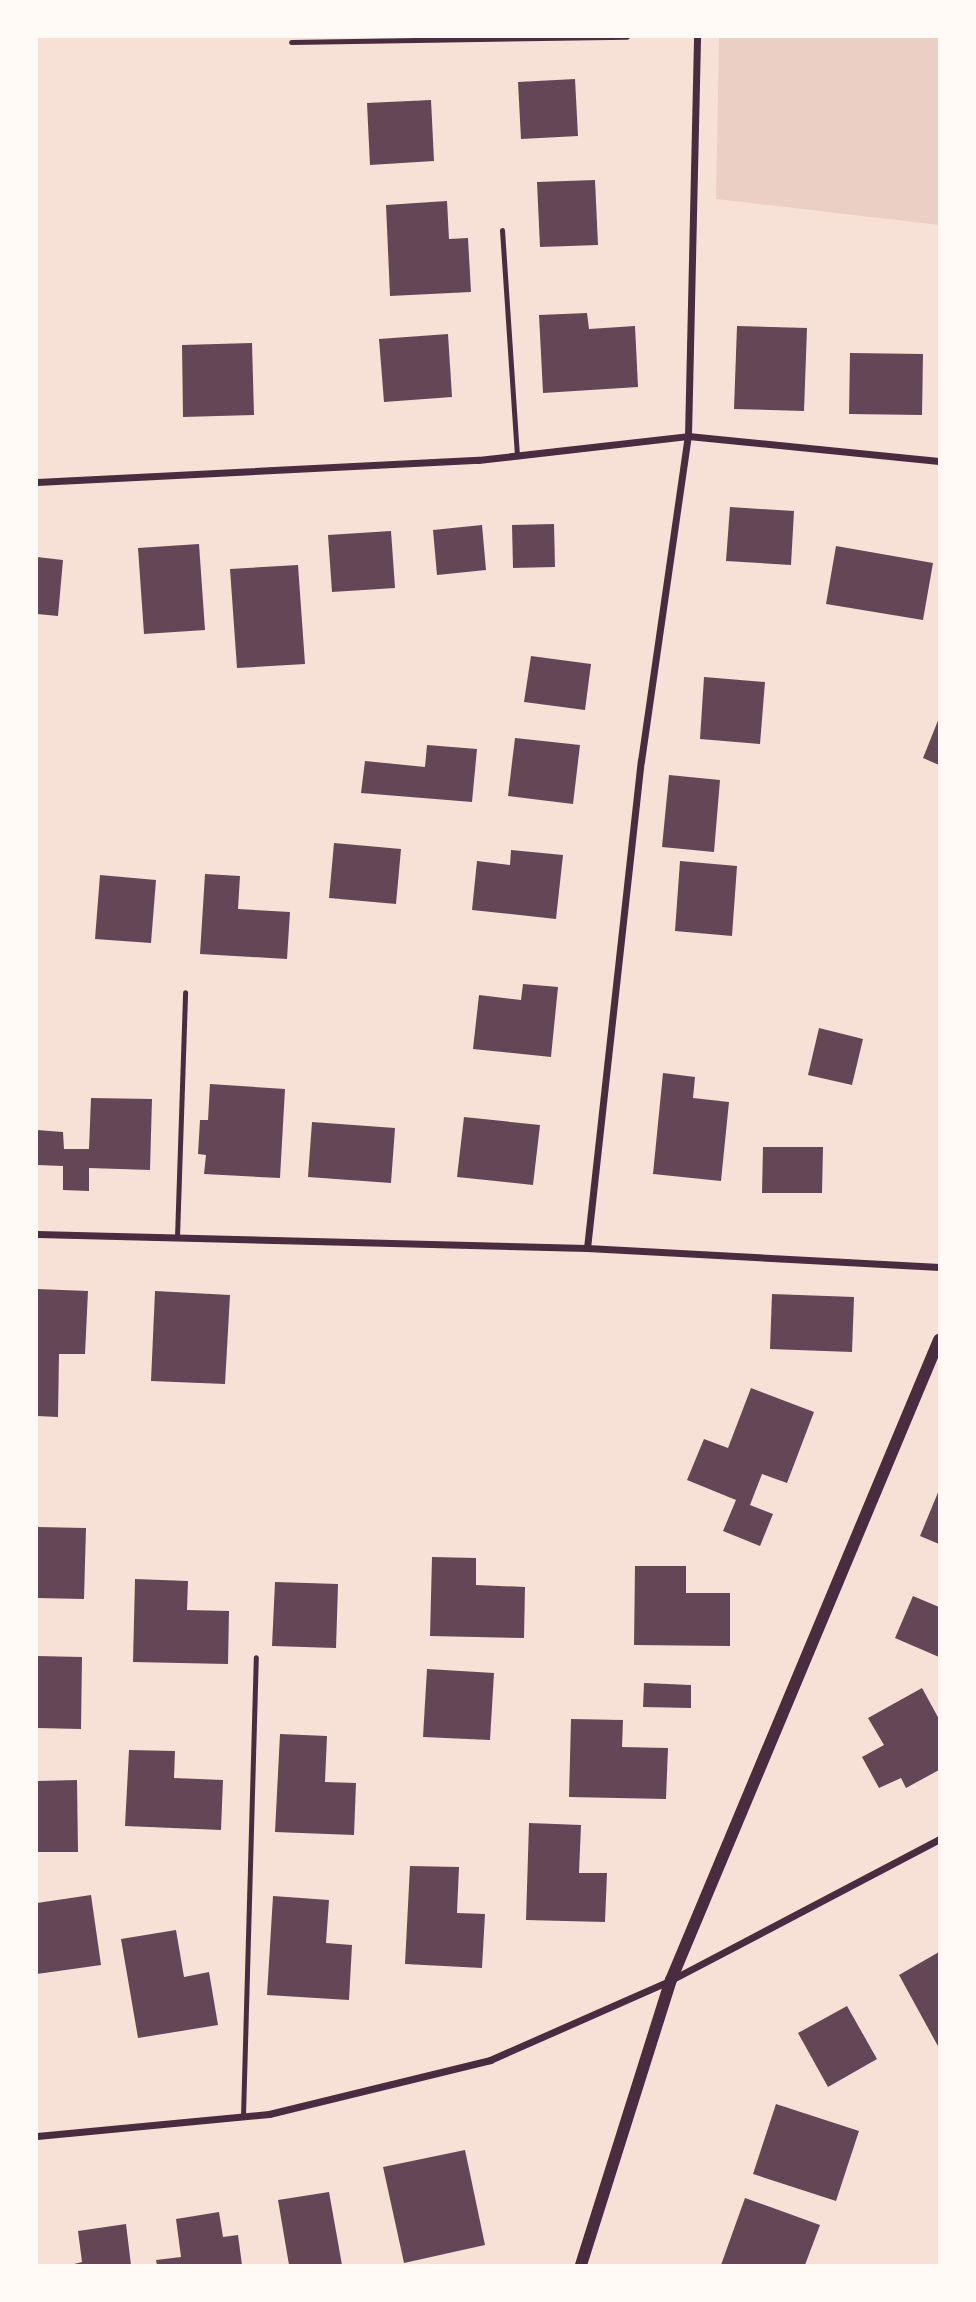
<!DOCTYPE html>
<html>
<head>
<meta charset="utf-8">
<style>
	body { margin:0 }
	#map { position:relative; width:976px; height:2302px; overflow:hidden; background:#f7e1d7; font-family:"Exo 2",sans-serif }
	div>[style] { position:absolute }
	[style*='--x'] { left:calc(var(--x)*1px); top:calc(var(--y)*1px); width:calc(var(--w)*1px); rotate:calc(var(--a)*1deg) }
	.green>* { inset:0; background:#ebcfc5 }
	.building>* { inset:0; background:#644757 }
	.service>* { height:5px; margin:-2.5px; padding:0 2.5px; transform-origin:2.5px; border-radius:2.5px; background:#4a2c40 }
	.minor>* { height:7px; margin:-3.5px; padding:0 3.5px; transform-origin:3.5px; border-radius:3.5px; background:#4a2c40 }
	.tertiary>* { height:12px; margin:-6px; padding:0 6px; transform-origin:6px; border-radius:6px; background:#4a2c40 }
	span { translate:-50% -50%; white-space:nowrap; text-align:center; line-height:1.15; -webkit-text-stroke:5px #fffaf5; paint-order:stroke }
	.frame { position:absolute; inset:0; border:38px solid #fffaf5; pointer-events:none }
</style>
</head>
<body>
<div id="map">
	<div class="green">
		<div style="clip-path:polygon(719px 37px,939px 37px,939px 225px,716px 199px)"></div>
	</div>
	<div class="building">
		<div style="clip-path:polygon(575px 79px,578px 136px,521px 139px,518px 82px)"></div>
		<div style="clip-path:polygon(431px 100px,434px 161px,370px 165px,367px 103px)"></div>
		<div style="clip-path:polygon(595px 180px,598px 245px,540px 247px,537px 182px)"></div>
		<div style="clip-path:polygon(447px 201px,449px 239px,468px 238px,471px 292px,390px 296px,386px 205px)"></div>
		<div style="clip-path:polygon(587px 313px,589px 329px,635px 326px,638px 387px,543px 393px,539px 315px)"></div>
		<div style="clip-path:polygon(737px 326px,807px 328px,804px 411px,734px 409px)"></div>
		<div style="clip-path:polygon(448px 334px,452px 397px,384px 402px,379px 339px)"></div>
		<div style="clip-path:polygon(252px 343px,254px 415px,183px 417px,182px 345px)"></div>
		<div style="clip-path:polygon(850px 353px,923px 354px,922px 415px,849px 414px)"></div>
		<div style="clip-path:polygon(730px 507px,794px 511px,791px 565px,726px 561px)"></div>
		<div style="clip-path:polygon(554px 524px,555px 567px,513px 568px,512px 525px)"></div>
		<div style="clip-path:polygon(482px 525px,486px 570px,437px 575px,433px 530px)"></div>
		<div style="clip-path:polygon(391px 531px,395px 588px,332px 592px,328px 535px)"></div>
		<div style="clip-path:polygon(199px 544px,205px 630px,144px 634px,138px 548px)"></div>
		<div style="clip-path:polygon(836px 546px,933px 563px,923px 620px,826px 604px)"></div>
		<div style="clip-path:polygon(37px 557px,63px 560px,58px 616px,37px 614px)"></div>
		<div style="clip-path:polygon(298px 565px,305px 664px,237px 668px,230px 569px)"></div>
		<div style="clip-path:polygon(531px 656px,591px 664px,585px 710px,524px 702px)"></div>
		<div style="clip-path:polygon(704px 677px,765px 682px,760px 744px,700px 739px)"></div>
		<div style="clip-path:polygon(939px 718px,939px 765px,923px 758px)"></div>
		<div style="clip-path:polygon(515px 738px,580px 745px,573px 804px,508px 796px)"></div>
		<div style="clip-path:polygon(427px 745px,477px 749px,472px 802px,361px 793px,365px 761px,425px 767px)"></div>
		<div style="clip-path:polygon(669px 775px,720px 780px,714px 852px,662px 847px)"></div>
		<div style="clip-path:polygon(334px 843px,401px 849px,396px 904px,329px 898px)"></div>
		<div style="clip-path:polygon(511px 850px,563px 855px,556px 919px,472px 910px,477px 861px,510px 865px)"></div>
		<div style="clip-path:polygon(680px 861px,737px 866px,732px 936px,675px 931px)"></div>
		<div style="clip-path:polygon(205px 874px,240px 876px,238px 909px,290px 912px,287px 959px,200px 954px)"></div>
		<div style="clip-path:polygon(100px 875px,156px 880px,151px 943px,95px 939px)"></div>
		<div style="clip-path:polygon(523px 984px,558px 987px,551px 1057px,473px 1049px,479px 995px,521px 1000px)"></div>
		<div style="clip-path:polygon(819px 1028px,863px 1039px,852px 1085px,808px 1075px)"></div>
		<div style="clip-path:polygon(663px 1073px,695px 1077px,693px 1098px,729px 1102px,721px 1181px,653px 1174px)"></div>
		<div style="clip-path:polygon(210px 1084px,285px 1089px,280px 1178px,204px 1174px,206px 1155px,198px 1154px,200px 1120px,208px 1120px)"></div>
		<div style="clip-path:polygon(91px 1098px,152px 1099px,150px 1170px,89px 1168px,89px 1191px,63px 1190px,63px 1166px,37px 1165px,37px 1130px,63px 1132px,64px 1149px,89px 1149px)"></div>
		<div style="clip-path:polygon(464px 1117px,540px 1125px,533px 1185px,457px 1177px)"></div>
		<div style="clip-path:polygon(312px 1122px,395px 1128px,391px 1183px,308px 1177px)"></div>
		<div style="clip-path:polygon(763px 1147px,823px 1147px,822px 1193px,762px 1193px)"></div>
		<div style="clip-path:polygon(37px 1289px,88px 1291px,85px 1354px,59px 1354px,58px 1417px,37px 1416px)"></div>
		<div style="clip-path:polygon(155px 1291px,230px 1295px,225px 1384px,151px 1381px)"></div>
		<div style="clip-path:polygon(772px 1294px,854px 1297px,852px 1352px,770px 1349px)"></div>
		<div style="clip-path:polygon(751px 1388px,814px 1412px,787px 1483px,762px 1474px,750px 1505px,773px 1514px,760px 1546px,723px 1531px,736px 1500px,687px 1480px,704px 1439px,728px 1448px)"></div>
		<div style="clip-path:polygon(939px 1490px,939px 1544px,920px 1536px)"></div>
		<div style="clip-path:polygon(37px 1527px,86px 1528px,84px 1599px,37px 1598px)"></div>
		<div style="clip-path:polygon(432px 1557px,476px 1558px,476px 1585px,525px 1587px,524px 1638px,430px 1636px)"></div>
		<div style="clip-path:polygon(635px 1566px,686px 1566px,686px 1593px,730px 1593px,730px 1646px,634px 1645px)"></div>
		<div style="clip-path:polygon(135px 1579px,188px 1581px,187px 1610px,229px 1611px,228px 1664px,133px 1662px)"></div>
		<div style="clip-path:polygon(275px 1582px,338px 1584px,336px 1648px,272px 1646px)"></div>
		<div style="clip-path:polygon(913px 1596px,939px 1607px,939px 1657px,895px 1638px)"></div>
		<div style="clip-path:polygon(37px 1656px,82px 1657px,81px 1729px,37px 1728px)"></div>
		<div style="clip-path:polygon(427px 1669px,494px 1673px,490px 1740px,423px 1737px)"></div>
		<div style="clip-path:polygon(644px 1683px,691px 1685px,691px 1708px,643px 1707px)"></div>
		<div style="clip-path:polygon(922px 1688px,939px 1719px,939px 1770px,906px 1788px,901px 1778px,879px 1788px,862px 1757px,884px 1745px,868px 1718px)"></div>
		<div style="clip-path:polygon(571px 1719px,623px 1720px,622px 1747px,668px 1748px,666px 1799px,569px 1797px)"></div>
		<div style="clip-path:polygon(280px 1734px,327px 1736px,325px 1782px,356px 1783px,354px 1835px,275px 1832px)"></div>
		<div style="clip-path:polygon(129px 1750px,175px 1751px,174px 1778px,223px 1780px,221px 1830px,125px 1826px)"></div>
		<div style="clip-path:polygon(77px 1780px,78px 1852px,37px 1852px,37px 1781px)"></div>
		<div style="clip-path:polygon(529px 1823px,581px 1825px,579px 1873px,607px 1873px,605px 1922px,526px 1920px)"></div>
		<div style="clip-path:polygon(410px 1866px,459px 1867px,457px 1913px,485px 1914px,482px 1968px,405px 1964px)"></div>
		<div style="clip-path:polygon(91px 1895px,101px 1965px,37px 1974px,37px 1903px)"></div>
		<div style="clip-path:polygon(273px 1896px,329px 1900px,326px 1943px,352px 1945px,349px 2000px,267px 1995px)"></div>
		<div style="clip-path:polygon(176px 1930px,184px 1977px,209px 1972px,218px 2025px,138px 2038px,121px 1939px)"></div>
		<div style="clip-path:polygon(939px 1952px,939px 2048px,899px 1975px)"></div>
		<div style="clip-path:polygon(847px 2006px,877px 2059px,828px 2087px,798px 2033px)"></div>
		<div style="clip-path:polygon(776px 2104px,859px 2131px,836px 2201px,753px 2174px)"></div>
		<div style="clip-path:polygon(465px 2150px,485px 2245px,404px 2263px,383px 2167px)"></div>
		<div style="clip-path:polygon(329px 2192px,342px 2265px,289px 2265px,278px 2200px)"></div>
		<div style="clip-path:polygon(745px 2198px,820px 2225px,805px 2265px,721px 2265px)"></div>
		<div style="clip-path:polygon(219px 2212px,223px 2237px,238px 2235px,242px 2265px,157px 2265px,156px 2260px,181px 2257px,176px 2219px)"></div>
		<div style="clip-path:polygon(126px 2224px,131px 2265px,70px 2265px,82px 2262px,78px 2231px)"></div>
	</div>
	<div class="service">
		<div style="--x:291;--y:42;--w:336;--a:-0.9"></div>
		<div style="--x:502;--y:230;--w:225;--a:86.2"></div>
		<div style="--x:177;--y:1237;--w:245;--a:-88.1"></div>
		<div style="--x:243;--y:2116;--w:459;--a:-88.4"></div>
	</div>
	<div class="minor">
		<div style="--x:37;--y:482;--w:442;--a:-2.9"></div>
		<div style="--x:478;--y:460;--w:211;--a:-6.5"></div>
		<div style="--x:688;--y:436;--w:252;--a:5.7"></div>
		<div style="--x:37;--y:1234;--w:550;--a:1.46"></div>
		<div style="--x:587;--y:1248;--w:353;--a:3.1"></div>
		<div style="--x:587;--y:1248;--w:490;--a:-83.7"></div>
		<div style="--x:641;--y:761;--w:328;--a:-81.8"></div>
		<div style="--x:688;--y:436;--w:399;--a:-88.7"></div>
		<div style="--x:37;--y:2136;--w:233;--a:-5.4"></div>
		<div style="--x:269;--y:2114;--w:228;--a:-13.7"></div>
		<div style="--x:490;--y:2060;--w:198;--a:-23.8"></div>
		<div style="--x:671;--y:1980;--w:303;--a:-27.7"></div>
	</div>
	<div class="tertiary">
		<div style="--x:581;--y:2265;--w:299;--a:-72.5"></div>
		<div style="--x:671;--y:1980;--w:694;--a:-67.28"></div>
	</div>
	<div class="frame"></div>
</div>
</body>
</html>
